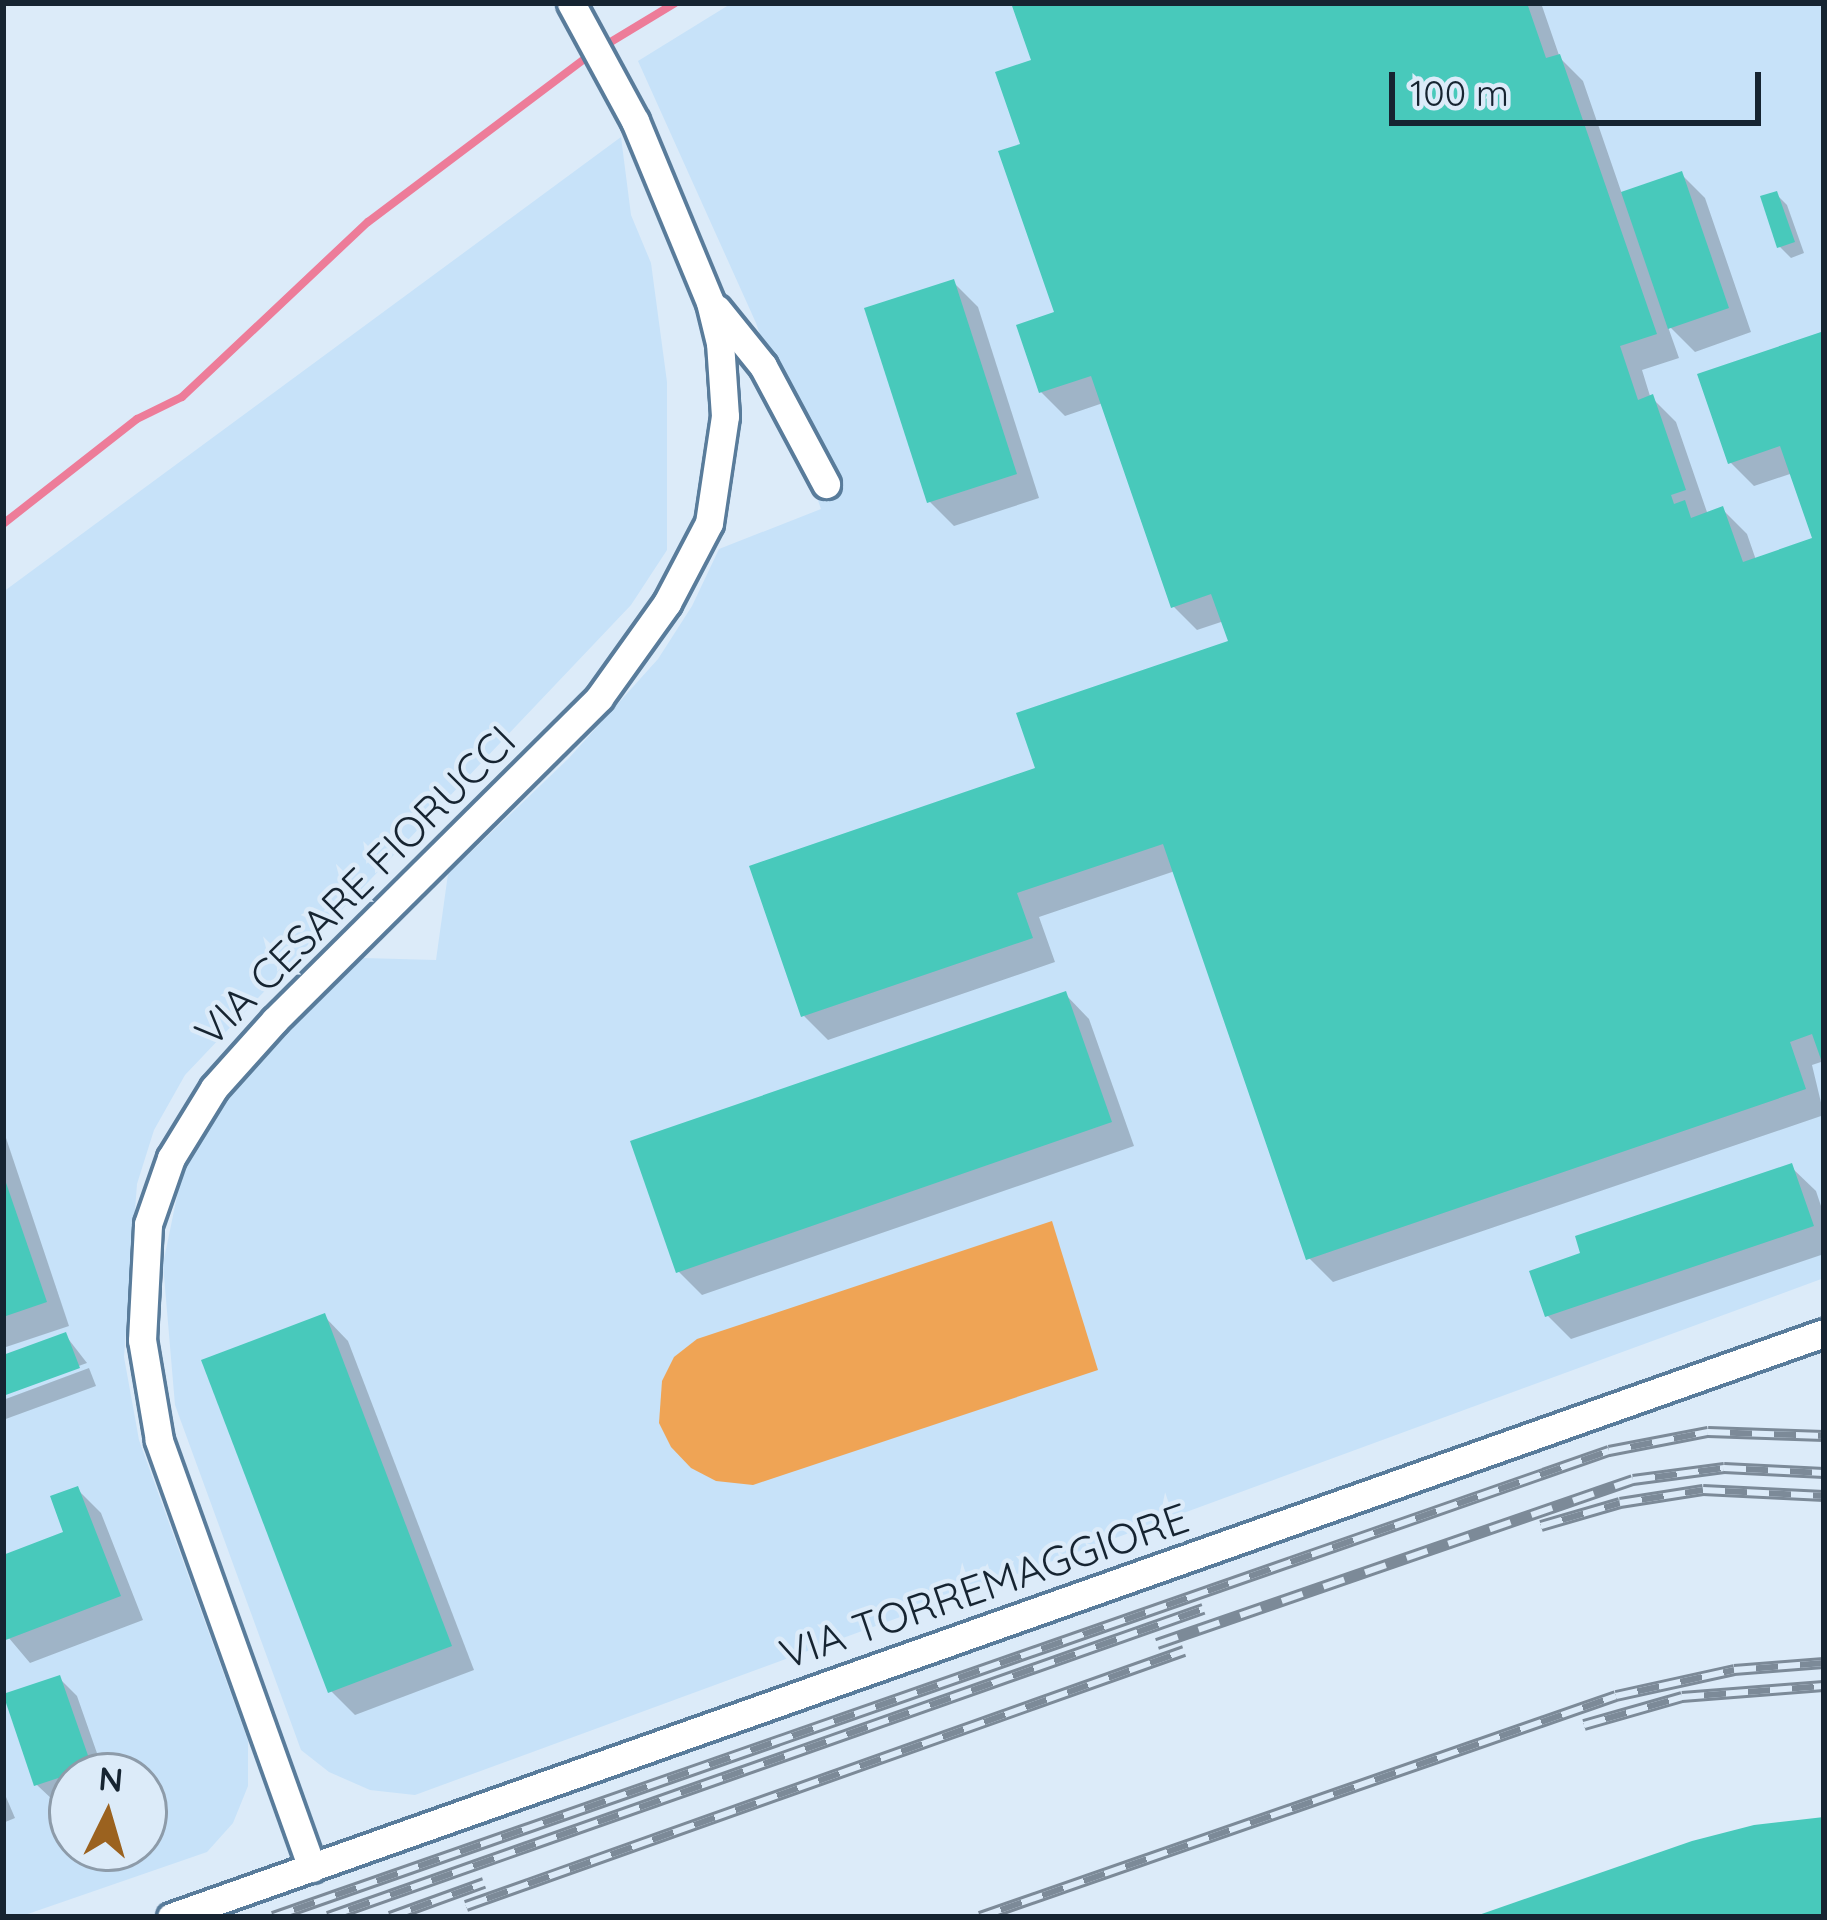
<!DOCTYPE html>
<html>
<head>
<meta charset="utf-8">
<style>
	body { margin:0 }
	#map { position:relative; width:1827px; height:1920px; overflow:hidden; background:#dcebf9; font-family:Quicksand,sans-serif }
	div>[style] { position:absolute }
	[style*='--x'] { left:calc(var(--x)*1px); top:calc(var(--y)*1px); width:calc(var(--w)*1px); rotate:calc(var(--a)*1deg) }
	.built>* { inset:0; background:#c7e2f9 }
	.green>* { inset:0; background:#efa455 }
	.shadow>* { inset:0; background:#0003 }
	.stream>* { height:8px; margin:-4px; padding:0 4px; transform-origin:4px; border-radius:4px; background:#ed7c99 }
	.building>* { inset:0; background:#48c9bb }
	.roads { filter:drop-shadow(3px 0 #597c9b) drop-shadow(-3px 0 #597c9b) drop-shadow(0 3px #597c9b) drop-shadow(0 -3px #597c9b) }
	.minor>* { height:27px; margin:-13.5px; padding:0 13.5px; transform-origin:13.5px; border-radius:13.5px; background:#fff }
	.rail>* { height:12px; margin-top:-6px; transform-origin:0; background:repeating-linear-gradient(90deg,#dcebf9 0 22px,#7c8a98 0 44px); box-sizing:border-box; border-block:3px solid #7c8a98 }
	span { translate:-50% -50%; white-space:nowrap; text-align:center; line-height:1.15; -webkit-text-stroke:9px #dcebf9; paint-order:stroke }
	.street-label { font-size:42px; color:#162431 }
	.frame { position:absolute; inset:0; border:6px solid #162431; pointer-events:none }
	.north { position:absolute; left:48px; top:1752px; width:120px; height:120px; box-sizing:border-box; background:#dcebf9; border:3px solid #8d9ba9; border-radius:50%; rotate:5deg; font-size:33px; font-weight:700; line-height:48px; text-align:center; color:#162431 }
	.north::after { content:''; display:block; margin:auto; width:42px; height:54px; background:#9b621f; clip-path:polygon(50% 0,100% 100%,50% 72%,0 100%) }
	.scale { position:absolute; left:1389px; top:72px; width:372px; height:54px; box-sizing:border-box; border:6px solid #162431; border-top:0; padding-left:15px; font-size:36px; line-height:42px; white-space:nowrap; color:#162431; -webkit-text-stroke:9px #dcebf9; paint-order:stroke }
</style>
</head>
<body>
<div id="map">
	<div class="built">
		<div style="clip-path:polygon(732px 3px,1824px 3px,1824px 1278px,415px 1795px,370px 1790px,329px 1772px,301px 1750px,175px 1405px,163px 1264px,182px 1172px,218px 1108px,286px 1025px,363px 958px,436px 960px,448px 874px,569px 758px,658px 659px,692px 606px,719px 549px,821px 509px,756px 323px,638px 61px)"></div>
		<div style="clip-path:polygon(evenodd,621px 137px,631px 215px,651px 263px,667px 382px,667px 550px,631px 605px,185px 1075px,154px 1130px,137px 1184px,124px 1357px,139px 1440px,248px 1741px,248px 1786px,233px 1823px,207px 1852px,19px 1917px,3px 1917px,3px 592px,621px 137px,72px 1776px,144px 1776px,144px 1848px,72px 1848px,72px 1776px)"></div>
	</div>
	<div class="green">
		<div style="clip-path:polygon(1052px 1221px,1098px 1370px,753px 1485px,716px 1481px,691px 1468px,671px 1447px,659px 1423px,662px 1381px,674px 1357px,697px 1339px)"></div>
	</div>
	<div class="shadow">
		<div style="clip-path:polygon(1015px 3px,1541px 3px,1560px 58px,1583px 81px,1622px 194px,1681px 174px,1705px 198px,1751px 332px,1695px 352px,1667px 324px,1679px 358px,1642px 370px,1650px 396px,1676px 422px,1708px 515px,1723px 510px,1747px 534px,1756px 560px,1816px 540px,1793px 473px,1754px 486px,1730px 462px,1824px 334px,1824px 1061px,1812px 1065px,1824px 1115px,1333px 1282px,1309px 1258px,1175px 871px,1039px 917px,1055px 962px,828px 1040px,804px 1016px,1039px 770px,1232px 643px,1224px 621px,1197px 630px,1173px 606px,1103px 403px,1065px 416px,1041px 392px,1057px 314px,1024px 146px,1035px 62px)"></div>
		<div style="clip-path:polygon(1776px 194px,1787px 205px,1804px 253px,1791px 258px,1780px 247px)"></div>
		<div style="clip-path:polygon(954px 283px,978px 307px,1039px 498px,954px 526px,930px 502px)"></div>
		<div style="clip-path:polygon(1065px 994px,1089px 1019px,1134px 1146px,702px 1295px,678px 1271px)"></div>
		<div style="clip-path:polygon(3px 1129px,69px 1326px,3px 1348px)"></div>
		<div style="clip-path:polygon(1791px 1167px,1816px 1191px,1824px 1215px,1824px 1254px,1571px 1339px,1547px 1315px)"></div>
		<div style="clip-path:polygon(324px 1316px,348px 1341px,474px 1670px,355px 1715px,331px 1691px)"></div>
		<div style="clip-path:polygon(66px 1336px,87px 1363px,3px 1393px,3px 1359px)"></div>
		<div style="clip-path:polygon(89px 1368px,96px 1386px,3px 1420px,3px 1400px)"></div>
		<div style="clip-path:polygon(77px 1489px,101px 1513px,143px 1620px,30px 1663px,3px 1631px,3px 1558px,67px 1534px)"></div>
		<div style="clip-path:polygon(59px 1678px,77px 1696px,105px 1776px,72px 1776px,72px 1797px,55px 1802px,37px 1785px)"></div>
		<div style="clip-path:polygon(3px 1790px,15px 1818px,3px 1823px)"></div>
	</div>
	<div class="stream">
		<div style="--x:604;--y:46;--w:83;--a:-31.2"></div>
		<div style="--x:3;--y:524;--w:170;--a:-38.1"></div>
		<div style="--x:137;--y:419;--w:50;--a:-26.1"></div>
		<div style="--x:182;--y:397;--w:255;--a:-43.3"></div>
		<div style="--x:368;--y:222;--w:279;--a:-37"></div>
	</div>
	<div class="building">
		<div style="clip-path:polygon(1011px 3px,1527px 3px,1546px 58px,1560px 54px,1657px 334px,1620px 346px,1638px 400px,1653px 394px,1686px 490px,1671px 495px,1674px 504px,1685px 500px,1691px 518px,1723px 506px,1743px 562px,1812px 538px,1780px 446px,1728px 464px,1697px 374px,1824px 331px,1824px 1068px,1812px 1034px,1790px 1042px,1806px 1089px,1306px 1260px,1163px 844px,1017px 893px,1033px 938px,801px 1017px,749px 866px,1035px 768px,1016px 713px,1228px 641px,1211px 594px,1171px 608px,1091px 376px,1039px 393px,1016px 325px,1054px 312px,998px 151px,1020px 144px,995px 72px,1031px 60px)"></div>
		<div style="clip-path:polygon(1682px 171px,1729px 308px,1668px 329px,1621px 192px)"></div>
		<div style="clip-path:polygon(1777px 191px,1795px 242px,1777px 248px,1760px 196px)"></div>
		<div style="clip-path:polygon(954px 279px,1017px 474px,927px 503px,864px 308px)"></div>
		<div style="clip-path:polygon(1066px 991px,1112px 1122px,676px 1273px,630px 1141px)"></div>
		<div style="clip-path:polygon(1792px 1163px,1814px 1226px,1545px 1317px,1529px 1271px,1580px 1253px,1575px 1236px)"></div>
		<div style="clip-path:polygon(3px 1174px,47px 1302px,3px 1317px)"></div>
		<div style="clip-path:polygon(325px 1313px,452px 1646px,328px 1693px,201px 1360px)"></div>
		<div style="clip-path:polygon(66px 1332px,80px 1368px,3px 1396px,3px 1355px)"></div>
		<div style="clip-path:polygon(78px 1486px,121px 1596px,3px 1641px,3px 1555px,63px 1532px,50px 1496px)"></div>
		<div style="clip-path:polygon(60px 1675px,92px 1767px,34px 1786px,3px 1694px)"></div>
		<div style="clip-path:polygon(1824px 1817px,1824px 1917px,1473px 1917px,1692px 1841px,1754px 1825px)"></div>
	</div>
	<div class="roads">
		<div class="minor">
			<div style="--x:717;--y:309;--w:73;--a:51.1"></div>
			<div style="--x:763;--y:366;--w:134;--a:61.9"></div>
			<div style="--x:312;--y:1868;--w:455;--a:-109.7"></div>
			<div style="--x:159;--y:1440;--w:101;--a:-99.6"></div>
			<div style="--x:142;--y:1340;--w:116;--a:-87"></div>
			<div style="--x:148;--y:1224;--w:70;--a:-70.8"></div>
			<div style="--x:171;--y:1158;--w:82;--a:-58.4"></div>
			<div style="--x:214;--y:1088;--w:91;--a:-48.1"></div>
			<div style="--x:275;--y:1020;--w:457;--a:-44.8"></div>
			<div style="--x:599;--y:698;--w:117;--a:-54.4"></div>
			<div style="--x:667;--y:603;--w:90;--a:-62.3"></div>
			<div style="--x:709;--y:523;--w:108;--a:-81.5"></div>
			<div style="--x:725;--y:416;--w:73;--a:-93.9"></div>
			<div style="--x:720;--y:343;--w:42;--a:-103.7"></div>
			<div style="--x:710;--y:302;--w:196;--a:-112.5"></div>
			<div style="--x:635;--y:121;--w:134;--a:-118.5"></div>
			<div style="--x:171;--y:1917;--w:1753;--a:-19.46"></div>
		</div>
	</div>
	<div class="rail">
		<div style="--x:1541;--y:1526;--w:82;--a:-16.2"></div>
		<div style="--x:1620;--y:1503;--w:84;--a:-8.9"></div>
		<div style="--x:1703;--y:1490;--w:121;--a:2.8"></div>
		<div style="--x:1157;--y:1644;--w:503;--a:-19.01"></div>
		<div style="--x:1633;--y:1480;--w:92;--a:-7.5"></div>
		<div style="--x:1724;--y:1468;--w:100;--a:2.9"></div>
		<div style="--x:1584;--y:1725;--w:102;--a:-15.9"></div>
		<div style="--x:1682;--y:1697;--w:142;--a:-4.4"></div>
		<div style="--x:466;--y:1906;--w:762;--a:-19.55"></div>
		<div style="--x:273;--y:1917;--w:1415;--a:-19.23"></div>
		<div style="--x:1609;--y:1451;--w:101;--a:-10.9"></div>
		<div style="--x:1708;--y:1432;--w:116;--a:2"></div>
		<div style="--x:328;--y:1917;--w:928;--a:-19.39"></div>
		<div style="--x:390;--y:1917;--w:100;--a:-19.9"></div>
		<div style="--x:980;--y:1917;--w:673;--a:-19.16"></div>
		<div style="--x:1616;--y:1696;--w:121;--a:-12.4"></div>
		<div style="--x:1734;--y:1670;--w:90;--a:-4.4"></div>
	</div>
	<div class="street-label">
		<span style="left:355px;top:886px;rotate:-45deg">VIA CESARE FIORUCCI</span>
		<span style="left:984px;top:1586px;rotate:-19deg">VIA TORREMAGGIORE</span>
	</div>
	<div class="frame"></div>
	<div class="north">N</div>
	<div class="scale">100 m</div>
</div>
</body>
</html>
